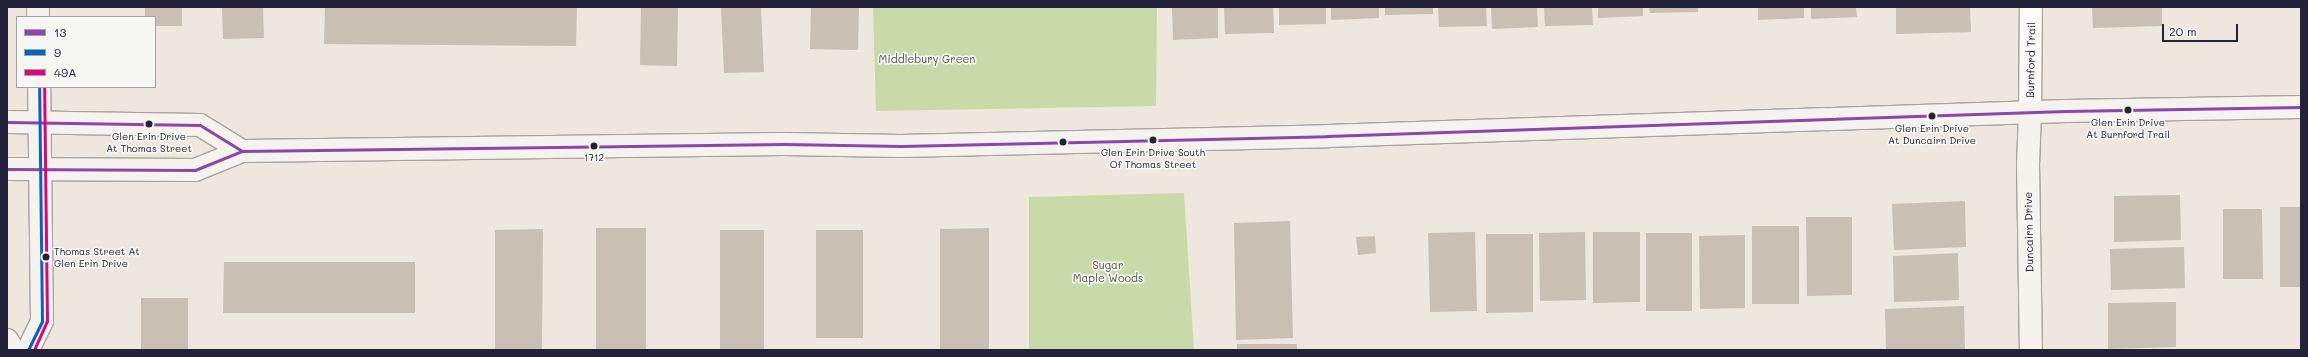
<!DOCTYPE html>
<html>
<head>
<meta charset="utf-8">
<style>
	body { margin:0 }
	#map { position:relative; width:2308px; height:357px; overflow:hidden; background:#eee7de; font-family:Mali,sans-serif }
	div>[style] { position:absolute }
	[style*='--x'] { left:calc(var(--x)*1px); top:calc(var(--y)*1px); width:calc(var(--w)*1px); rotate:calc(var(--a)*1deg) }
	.green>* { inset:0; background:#c8daa8 }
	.building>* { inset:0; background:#c9bfb3 }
	.roads { filter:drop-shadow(1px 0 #a6a3a0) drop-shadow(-1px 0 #a6a3a0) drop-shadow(0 1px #a6a3a0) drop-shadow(0 -1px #a6a3a0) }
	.street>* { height:22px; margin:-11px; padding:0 11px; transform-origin:11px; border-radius:11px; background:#fcfbfa }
	.secondary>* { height:22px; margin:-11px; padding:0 11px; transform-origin:11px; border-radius:11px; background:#f6f3ef }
	.bus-1>* { height:3px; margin:-1.5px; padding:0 1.5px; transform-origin:1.5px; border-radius:1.5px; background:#8e44ad }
	.bus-2>* { height:3px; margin:-1.5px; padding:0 1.5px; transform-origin:1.5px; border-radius:1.5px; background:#0065bd }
	.bus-3>* { height:3px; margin:-1.5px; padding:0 1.5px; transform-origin:1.5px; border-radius:1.5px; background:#e5007d }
	.dots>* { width:11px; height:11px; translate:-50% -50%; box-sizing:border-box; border:2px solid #f6f6f2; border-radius:50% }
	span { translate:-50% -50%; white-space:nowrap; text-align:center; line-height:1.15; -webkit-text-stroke:3.5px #f6f6f2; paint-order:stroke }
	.bus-label { font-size:10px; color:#22223b }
	.left { translate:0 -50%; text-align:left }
	.park-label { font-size:11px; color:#4a564e }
	.street-label { font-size:11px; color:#22223b }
	.frame { position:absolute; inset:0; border:8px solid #22223b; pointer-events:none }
	.legend { position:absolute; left:16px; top:16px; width:140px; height:72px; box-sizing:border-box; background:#f6f6f2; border:1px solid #a1a1a9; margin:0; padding:5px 7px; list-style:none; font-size:12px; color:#22223b }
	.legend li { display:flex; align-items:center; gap:8px; height:20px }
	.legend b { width:20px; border:1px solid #a1a1a9 }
	.scale { position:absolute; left:2162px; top:24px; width:76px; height:18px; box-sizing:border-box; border:2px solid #22223b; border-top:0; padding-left:5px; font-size:12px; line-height:14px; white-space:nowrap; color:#22223b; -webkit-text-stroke:3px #f6f6f2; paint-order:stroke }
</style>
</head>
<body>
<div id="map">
	<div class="green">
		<div style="clip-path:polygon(873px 7px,1157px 7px,1156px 106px,876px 111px)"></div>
		<div style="clip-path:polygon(1184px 193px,1194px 350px,1029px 350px,1029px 197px)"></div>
	</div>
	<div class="building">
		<div style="clip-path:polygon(145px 7px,182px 7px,182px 26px,155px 26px,155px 17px,145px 17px)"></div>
		<div style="clip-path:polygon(222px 7px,263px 7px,264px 38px,223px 39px)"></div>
		<div style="clip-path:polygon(325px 7px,577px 7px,576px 46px,324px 44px)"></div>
		<div style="clip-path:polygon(641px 7px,678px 7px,677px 66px,640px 65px)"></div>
		<div style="clip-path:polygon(721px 7px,761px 7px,764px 72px,724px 73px)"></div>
		<div style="clip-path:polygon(811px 7px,859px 7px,858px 50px,810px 49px)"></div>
		<div style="clip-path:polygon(1172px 7px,1218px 7px,1218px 38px,1173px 40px)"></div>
		<div style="clip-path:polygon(1224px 7px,1273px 7px,1274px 33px,1225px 34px)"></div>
		<div style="clip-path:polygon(1279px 7px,1326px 7px,1326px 24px,1279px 25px)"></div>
		<div style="clip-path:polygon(1331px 7px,1379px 7px,1379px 18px,1331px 20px)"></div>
		<div style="clip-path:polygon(1385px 7px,1433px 7px,1433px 14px,1385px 15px)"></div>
		<div style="clip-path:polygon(1438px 7px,1486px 7px,1487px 26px,1439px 27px)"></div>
		<div style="clip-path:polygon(1491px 7px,1537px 7px,1538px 27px,1492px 29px)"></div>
		<div style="clip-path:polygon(1544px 7px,1592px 7px,1593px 25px,1545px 26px)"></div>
		<div style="clip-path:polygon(1598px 7px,1643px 7px,1643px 16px,1598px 18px)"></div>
		<div style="clip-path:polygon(1649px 7px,1698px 7px,1698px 12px,1650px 13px)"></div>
		<div style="clip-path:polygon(1758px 7px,1804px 7px,1804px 18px,1758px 20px)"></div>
		<div style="clip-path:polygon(1811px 7px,1856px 7px,1857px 17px,1811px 19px)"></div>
		<div style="clip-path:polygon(1896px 7px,1970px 7px,1971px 32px,1896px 34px)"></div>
		<div style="clip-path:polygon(2092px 7px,2162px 7px,2162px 26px,2093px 28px)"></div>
		<div style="clip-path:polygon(2180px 195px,2181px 240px,2114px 242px,2114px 196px)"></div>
		<div style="clip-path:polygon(1965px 201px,1966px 247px,1894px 250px,1892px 204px)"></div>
		<div style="clip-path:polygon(2280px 207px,2301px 207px,2301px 287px,2280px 287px)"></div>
		<div style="clip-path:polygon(2223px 209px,2262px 209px,2263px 279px,2223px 279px)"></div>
		<div style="clip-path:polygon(1806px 217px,1852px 217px,1852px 295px,1807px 296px)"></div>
		<div style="clip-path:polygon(1290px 221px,1293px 338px,1236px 340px,1234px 223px)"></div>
		<div style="clip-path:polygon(1752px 226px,1799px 226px,1799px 304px,1752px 304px)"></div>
		<div style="clip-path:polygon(596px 228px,646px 228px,646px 350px,596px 350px)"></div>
		<div style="clip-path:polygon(989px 228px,989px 350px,940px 350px,940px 229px)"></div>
		<div style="clip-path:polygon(543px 229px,542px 350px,495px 350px,495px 230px)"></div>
		<div style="clip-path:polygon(720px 230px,764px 230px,764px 350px,720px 350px)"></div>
		<div style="clip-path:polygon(816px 230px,863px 230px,863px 338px,816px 338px)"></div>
		<div style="clip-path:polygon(1475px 232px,1477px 311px,1430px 312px,1428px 233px)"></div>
		<div style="clip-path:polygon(1585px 232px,1586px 300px,1540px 301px,1539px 233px)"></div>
		<div style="clip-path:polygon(1593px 232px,1640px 232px,1640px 302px,1593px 303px)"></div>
		<div style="clip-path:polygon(1646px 233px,1692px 233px,1692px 311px,1646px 311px)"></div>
		<div style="clip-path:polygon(1486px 234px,1533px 234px,1533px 312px,1486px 313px)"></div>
		<div style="clip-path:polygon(1745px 235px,1745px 308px,1700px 309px,1699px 236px)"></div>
		<div style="clip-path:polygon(1375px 236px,1376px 253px,1358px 255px,1356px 237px)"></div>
		<div style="clip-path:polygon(2184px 247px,2185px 288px,2111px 290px,2110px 249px)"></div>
		<div style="clip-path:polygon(1958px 253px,1959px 300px,1894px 302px,1893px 256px)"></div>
		<div style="clip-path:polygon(224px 262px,415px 262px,415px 313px,223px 313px)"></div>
		<div style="clip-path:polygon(141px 298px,188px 298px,188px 350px,141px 350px)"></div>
		<div style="clip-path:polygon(2176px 302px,2176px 347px,2108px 349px,2108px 303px)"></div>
		<div style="clip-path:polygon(1964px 306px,1965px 350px,1886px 350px,1885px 309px)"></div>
		<div style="clip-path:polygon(1237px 344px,1297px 344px,1297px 350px,1237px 350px)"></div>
	</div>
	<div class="roads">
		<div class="street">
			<div style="--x:2030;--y:113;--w:106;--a:-89.5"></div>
		</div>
		<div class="secondary">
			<div style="--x:38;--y:7;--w:10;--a:90"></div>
			<div style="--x:2030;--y:113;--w:51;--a:92.2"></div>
			<div style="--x:2028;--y:164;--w:186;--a:89.1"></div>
			<div style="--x:7;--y:122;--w:193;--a:0.9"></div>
			<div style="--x:200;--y:125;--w:49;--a:31.8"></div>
			<div style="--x:7;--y:169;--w:188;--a:0.3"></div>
			<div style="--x:195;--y:170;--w:51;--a:-22"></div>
			<div style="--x:242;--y:151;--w:542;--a:-0.74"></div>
			<div style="--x:784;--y:144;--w:117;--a:1"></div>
			<div style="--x:901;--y:146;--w:426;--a:-1.3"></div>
			<div style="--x:1327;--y:136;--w:739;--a:-1.94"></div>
			<div style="--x:2066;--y:111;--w:235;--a:-1"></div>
			<div style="--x:7;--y:340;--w:12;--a:59"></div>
			<div style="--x:28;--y:350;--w:32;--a:-64"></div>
			<div style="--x:42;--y:321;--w:234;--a:-90.7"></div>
		</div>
	</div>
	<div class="bus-1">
		<div style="--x:7;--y:122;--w:193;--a:0.9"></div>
		<div style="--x:200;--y:125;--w:49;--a:31.8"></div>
		<div style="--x:7;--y:169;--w:188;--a:0.3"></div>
		<div style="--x:195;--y:170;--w:51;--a:-22"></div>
		<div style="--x:242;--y:151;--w:542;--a:-0.74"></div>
		<div style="--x:784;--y:144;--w:117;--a:1"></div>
		<div style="--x:901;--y:146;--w:426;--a:-1.3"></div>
		<div style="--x:1327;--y:136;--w:739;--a:-1.94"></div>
		<div style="--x:2066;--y:111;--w:235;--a:-1"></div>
	</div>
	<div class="bus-2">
		<div style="--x:28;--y:350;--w:32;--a:-64"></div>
		<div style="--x:42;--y:321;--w:234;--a:-90.7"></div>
	</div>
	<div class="bus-3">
		<div style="--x:34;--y:350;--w:32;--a:-66"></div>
		<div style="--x:47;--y:321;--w:234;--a:-90.7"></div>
	</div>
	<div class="dots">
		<div style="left:2128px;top:110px;background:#22223b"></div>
		<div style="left:1932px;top:116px;background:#22223b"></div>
		<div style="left:149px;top:124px;background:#22223b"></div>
		<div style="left:1153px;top:140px;background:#22223b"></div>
		<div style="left:1063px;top:142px;background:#22223b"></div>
		<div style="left:594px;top:146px;background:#22223b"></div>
		<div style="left:46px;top:257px;background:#22223b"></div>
	</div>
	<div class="bus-label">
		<span style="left:2128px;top:128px">Glen Erin Drive<br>At Burnford Trail</span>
		<span style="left:1932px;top:134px">Glen Erin Drive<br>At Duncairn Drive</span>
		<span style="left:149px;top:142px">Glen Erin Drive<br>At Thomas Street</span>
		<span style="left:1153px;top:158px">Glen Erin Drive South<br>Of Thomas Street</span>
		<span style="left:594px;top:158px">1712</span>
		<span class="left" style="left:54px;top:257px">Thomas Street At<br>Glen Erin Drive</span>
	</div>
	<div class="park-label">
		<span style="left:927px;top:59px">Middlebury Green</span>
		<span style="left:1108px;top:272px">Sugar<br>Maple Woods</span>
	</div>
	<div class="street-label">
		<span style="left:2031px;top:60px;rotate:-89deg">Burnford Trail</span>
		<span style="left:2029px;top:232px;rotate:-91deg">Duncairn Drive</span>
	</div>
	<div class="frame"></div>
	<ul class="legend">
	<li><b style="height:5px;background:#8e44ad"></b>13</li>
	<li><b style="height:5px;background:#0065bd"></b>9</li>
	<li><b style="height:5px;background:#e5007d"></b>49A</li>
	</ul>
	<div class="scale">20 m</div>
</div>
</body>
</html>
